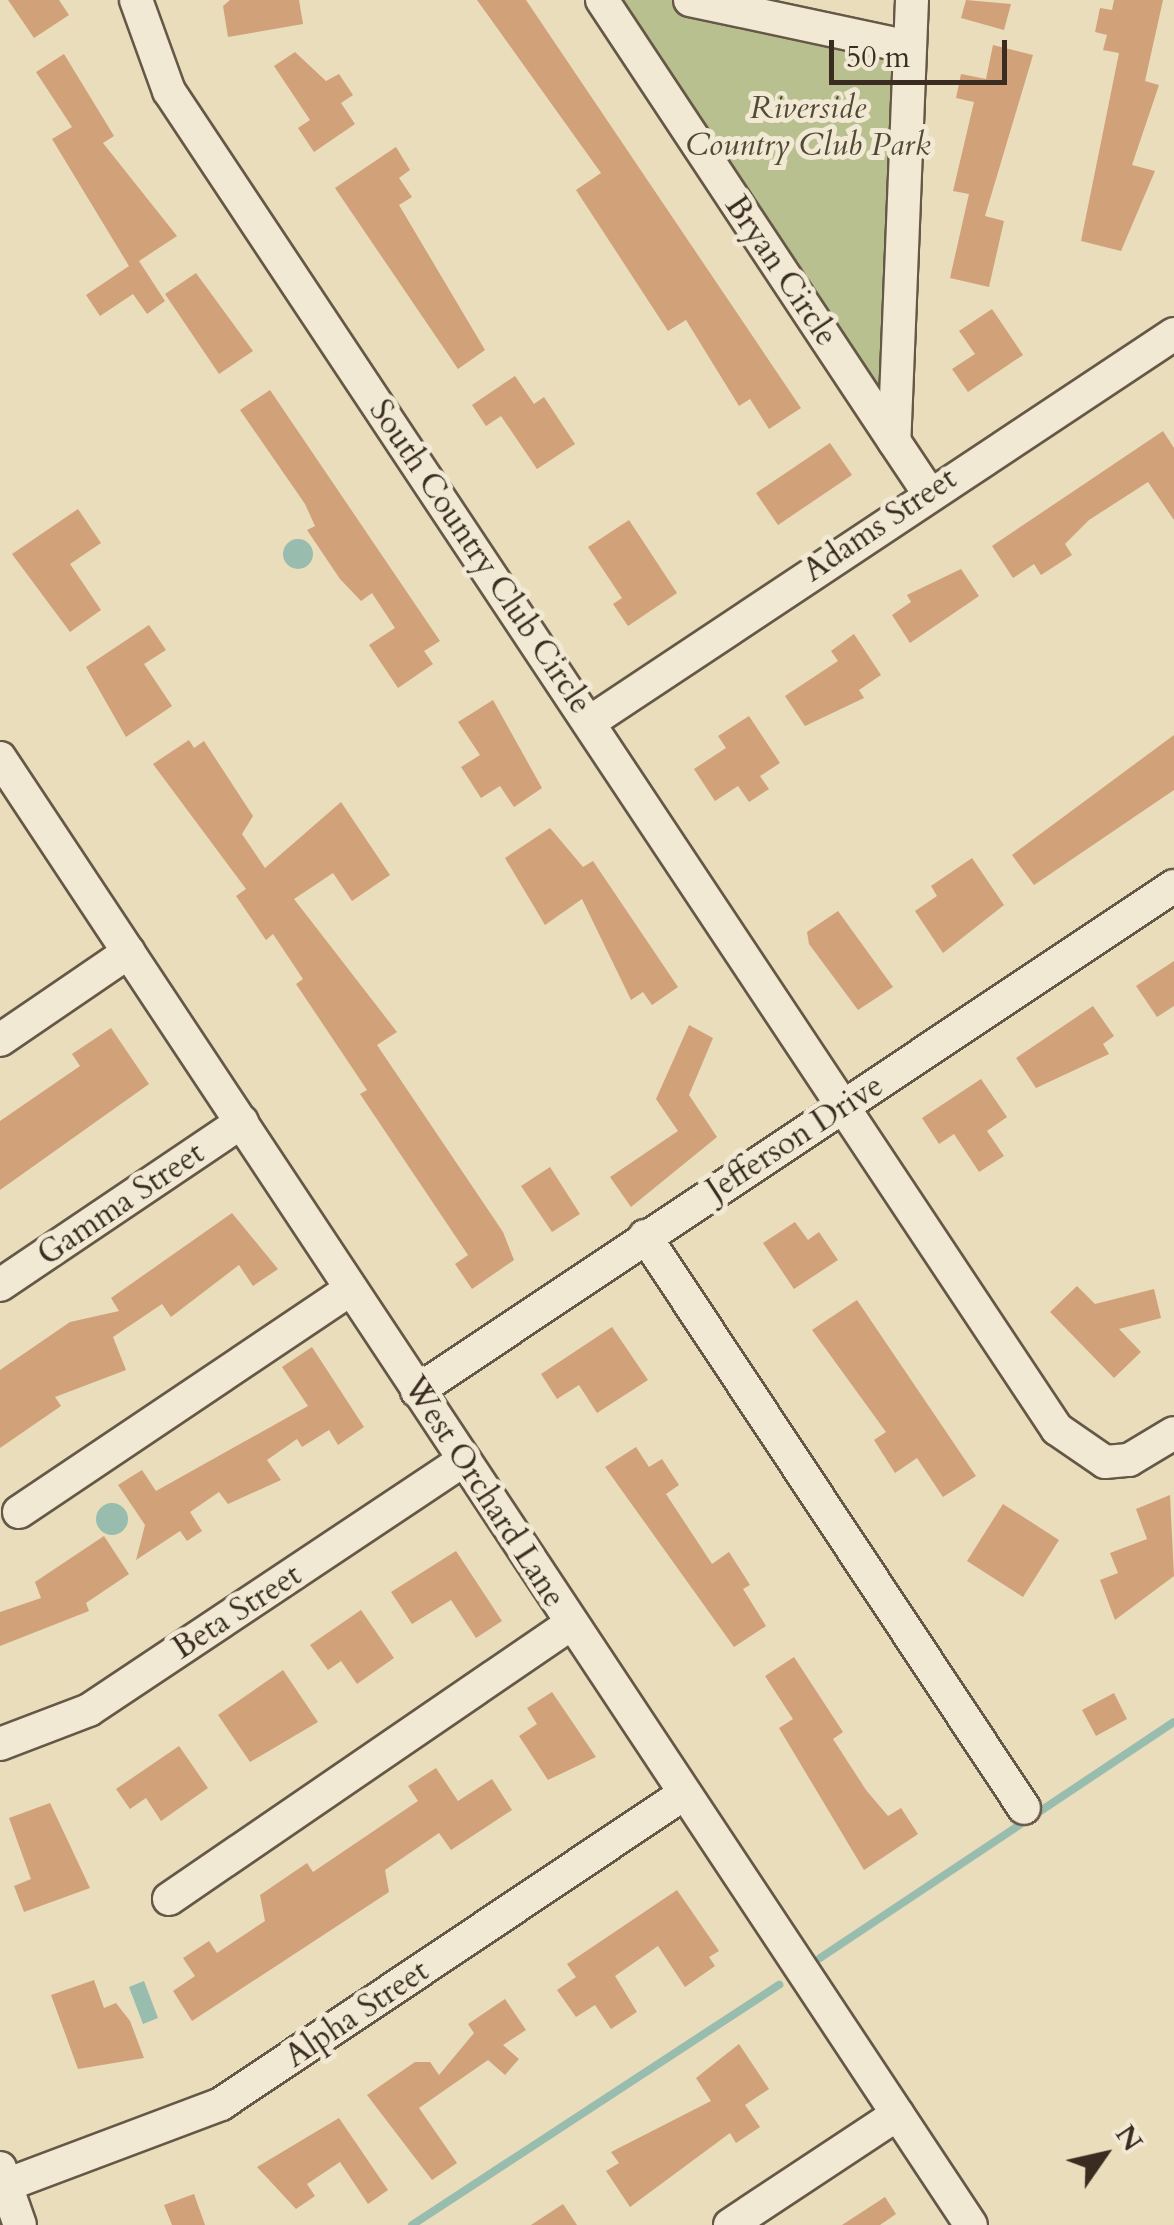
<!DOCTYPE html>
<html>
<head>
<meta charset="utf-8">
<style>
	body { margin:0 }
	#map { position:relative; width:1174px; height:2225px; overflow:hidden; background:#eaddbc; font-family:Cardo,serif }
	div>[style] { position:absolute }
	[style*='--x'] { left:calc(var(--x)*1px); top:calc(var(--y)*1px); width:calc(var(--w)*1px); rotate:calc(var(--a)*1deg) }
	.green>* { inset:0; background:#b9c08f }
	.water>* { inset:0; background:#98bcae }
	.round { border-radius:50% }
	.stream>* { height:8px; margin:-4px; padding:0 4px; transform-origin:4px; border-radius:4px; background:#98bcae }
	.building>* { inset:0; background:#d1a17a }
	.roads { filter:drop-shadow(2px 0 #665847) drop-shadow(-2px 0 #665847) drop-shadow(0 2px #665847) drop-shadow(0 -2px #665847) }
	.minor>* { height:32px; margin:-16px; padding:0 16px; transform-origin:16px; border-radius:16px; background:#f1e9d3 }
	span { translate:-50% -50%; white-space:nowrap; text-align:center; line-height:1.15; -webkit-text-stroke:10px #f1e9d3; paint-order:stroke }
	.park-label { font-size:32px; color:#534a36; font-style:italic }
	.street-label { font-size:32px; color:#3a2c20 }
	.north { position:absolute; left:1054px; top:2105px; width:100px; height:100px; -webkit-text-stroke:8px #f1e9d3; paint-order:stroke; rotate:56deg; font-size:28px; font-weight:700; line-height:40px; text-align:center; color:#3a2c20 }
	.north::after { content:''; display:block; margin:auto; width:35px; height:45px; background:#3a2c20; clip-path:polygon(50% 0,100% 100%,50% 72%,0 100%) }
	.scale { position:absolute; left:829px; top:40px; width:178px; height:45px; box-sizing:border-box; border:5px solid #3a2c20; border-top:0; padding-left:12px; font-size:30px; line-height:35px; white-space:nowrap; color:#3a2c20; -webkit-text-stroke:8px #f1e9d3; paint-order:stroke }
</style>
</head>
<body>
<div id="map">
	<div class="green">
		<div style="clip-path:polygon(602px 0,687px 0,910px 47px,894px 441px)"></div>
	</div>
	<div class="water">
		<div class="round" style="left:283px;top:539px;width:30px;height:30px"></div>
		<div class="round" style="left:96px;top:1503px;width:32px;height:32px"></div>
		<div style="clip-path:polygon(144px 1981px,158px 2018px,143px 2024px,129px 1987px)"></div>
	</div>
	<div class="stream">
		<div style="--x:820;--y:1958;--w:425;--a:-33.7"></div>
		<div style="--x:412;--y:2225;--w:439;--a:-33.2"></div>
	</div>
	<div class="building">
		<div style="clip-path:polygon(8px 0,59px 0,69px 15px,34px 38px)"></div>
		<div style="clip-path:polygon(230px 0,299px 0,303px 24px,228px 37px,223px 6px)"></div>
		<div style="clip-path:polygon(477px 0,526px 0,801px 408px,769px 429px,750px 399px,739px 406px,686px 320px,668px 331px,576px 190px,601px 173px)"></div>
		<div style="clip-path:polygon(966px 0,1011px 4px,1004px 30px,961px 18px)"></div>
		<div style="clip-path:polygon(1114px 0,1163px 0,1145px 81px,1159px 85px,1132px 165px,1155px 171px,1121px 251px,1081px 241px,1119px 53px,1103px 50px,1107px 35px,1095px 32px,1100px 8px,1112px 10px)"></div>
		<div style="clip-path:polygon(993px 45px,1033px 55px,985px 216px,1004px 221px,989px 287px,950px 278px,969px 194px,953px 191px,974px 102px,956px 98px,961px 74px,986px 79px)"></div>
		<div style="clip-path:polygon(295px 52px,326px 81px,339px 74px,353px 95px,341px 103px,355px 124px,314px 152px,298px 128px,310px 120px,274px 66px)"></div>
		<div style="clip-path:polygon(64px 54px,114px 136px,103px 143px,177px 236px,139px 261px,165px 301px,147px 314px,133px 294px,100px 316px,86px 295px,129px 266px,52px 139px,72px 127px,36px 72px)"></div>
		<div style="clip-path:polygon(396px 147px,410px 170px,399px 178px,412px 197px,399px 205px,485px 350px,458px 369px,335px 188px)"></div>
		<div style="clip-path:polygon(196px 273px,253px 351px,219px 374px,165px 294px)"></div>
		<div style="clip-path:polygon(992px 309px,1023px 355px,968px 392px,952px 369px,975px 354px,959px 331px)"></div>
		<div style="clip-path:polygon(515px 376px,534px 404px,544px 397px,575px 444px,537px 469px,501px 416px,486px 426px,472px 405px)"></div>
		<div style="clip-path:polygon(270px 390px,440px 641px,424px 651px,433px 664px,398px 688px,369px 645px,395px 628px,372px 593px,361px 601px,340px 579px,307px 530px,315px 526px,305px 504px,240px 410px)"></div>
		<div style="clip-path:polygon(1163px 431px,1174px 448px,1174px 520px,1148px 482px,1089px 520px,1065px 544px,1072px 555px,1041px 575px,1034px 564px,1013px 578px,992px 546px)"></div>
		<div style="clip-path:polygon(830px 443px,852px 475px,778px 525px,756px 493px)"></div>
		<div style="clip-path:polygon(78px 509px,101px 543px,70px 564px,101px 610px,70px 632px,12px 554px)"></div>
		<div style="clip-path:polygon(629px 520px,677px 593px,628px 626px,613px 604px,622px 598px,588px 547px)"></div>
		<div style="clip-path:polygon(961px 569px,979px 596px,910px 643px,892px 615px,911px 602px,907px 595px)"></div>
		<div style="clip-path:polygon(149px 625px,166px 650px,144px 664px,172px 706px,126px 737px,86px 667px)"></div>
		<div style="clip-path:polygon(854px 634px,881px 675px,859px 690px,864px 698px,805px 726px,785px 696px,838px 661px,831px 651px)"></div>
		<div style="clip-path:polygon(493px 700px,542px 788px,514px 807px,500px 786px,481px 798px,461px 767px,480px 755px,458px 722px)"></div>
		<div style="clip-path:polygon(749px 716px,780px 763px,760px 776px,769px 789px,749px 802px,738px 786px,715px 801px,694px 769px,726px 748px,718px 736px)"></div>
		<div style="clip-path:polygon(1174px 735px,1174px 790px,1034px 885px,1012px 855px)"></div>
		<div style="clip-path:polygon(189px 740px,194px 748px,204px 741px,253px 816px,242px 834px,265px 868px,341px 802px,390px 875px,352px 901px,333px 873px,294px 899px,397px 1032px,377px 1045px,503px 1232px,514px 1260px,472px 1289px,455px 1264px,468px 1255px,360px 1094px,367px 1090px,296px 984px,303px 979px,273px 934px,266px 940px,236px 896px,246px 889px,153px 764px)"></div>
		<div style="clip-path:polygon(550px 828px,583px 867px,593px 861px,678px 987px,652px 1005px,643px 992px,631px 1000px,582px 899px,545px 925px,505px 858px)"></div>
		<div style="clip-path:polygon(972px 858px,1004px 905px,943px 953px,915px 911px,937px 896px,931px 886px)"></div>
		<div style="clip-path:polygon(838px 911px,893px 987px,858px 1010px,809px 944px,807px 932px)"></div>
		<div style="clip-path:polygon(1174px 961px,1174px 1006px,1157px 1017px,1136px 986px)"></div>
		<div style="clip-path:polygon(1093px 1006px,1114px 1036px,1103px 1044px,1109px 1054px,1036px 1088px,1016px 1058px)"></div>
		<div style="clip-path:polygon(689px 1025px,713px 1038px,689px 1095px,717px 1137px,631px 1207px,610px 1177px,678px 1131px,656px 1099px)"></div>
		<div style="clip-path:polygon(111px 1028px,149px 1084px,0 1190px,0 1121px,80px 1066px,72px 1054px)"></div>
		<div style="clip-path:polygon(981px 1079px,1007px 1117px,987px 1131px,1004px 1156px,979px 1172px,954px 1134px,939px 1144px,922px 1118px)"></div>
		<div style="clip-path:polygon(550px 1167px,580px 1214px,552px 1232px,521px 1186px)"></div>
		<div style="clip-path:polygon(232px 1213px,278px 1269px,253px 1286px,239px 1265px,171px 1317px,162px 1304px,113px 1337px,126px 1370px,55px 1397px,61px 1406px,0 1448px,0 1370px,70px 1322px,119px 1311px,111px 1298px)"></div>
		<div style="clip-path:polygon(795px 1222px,808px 1240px,819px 1232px,838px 1260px,794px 1289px,763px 1243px)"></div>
		<div style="clip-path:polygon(1077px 1286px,1095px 1304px,1154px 1289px,1161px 1318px,1119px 1329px,1141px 1352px,1114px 1378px,1050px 1312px)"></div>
		<div style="clip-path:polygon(857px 1300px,976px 1476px,943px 1497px,917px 1458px,895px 1473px,874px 1440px,886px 1432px,812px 1330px)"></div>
		<div style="clip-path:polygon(612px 1327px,648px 1380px,597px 1413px,579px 1385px,557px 1399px,541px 1374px)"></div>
		<div style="clip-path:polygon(312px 1347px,364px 1427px,338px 1445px,329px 1430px,302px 1447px,297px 1439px,267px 1460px,281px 1480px,228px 1504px,219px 1492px,190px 1512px,202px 1531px,187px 1541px,180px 1531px,136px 1560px,145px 1525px,118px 1485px,142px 1470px,156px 1491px,308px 1406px,282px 1367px)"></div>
		<div style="clip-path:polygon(636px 1447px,649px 1467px,662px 1459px,679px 1485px,666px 1494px,712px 1564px,729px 1552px,750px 1585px,743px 1589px,766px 1626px,734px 1647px,605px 1467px)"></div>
		<div style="clip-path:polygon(1170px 1495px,1174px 1576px,1115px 1620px,1100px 1580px,1118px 1573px,1110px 1553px,1147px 1539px,1136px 1509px)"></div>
		<div style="clip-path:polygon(1003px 1504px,1059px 1540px,1023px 1597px,967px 1561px)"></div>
		<div style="clip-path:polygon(104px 1536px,129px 1574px,86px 1603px,89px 1611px,0 1646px,0 1612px,41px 1598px,35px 1582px)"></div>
		<div style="clip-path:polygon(456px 1551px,502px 1621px,476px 1638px,451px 1600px,412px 1624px,391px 1592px)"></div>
		<div style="clip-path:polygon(361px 1610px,394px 1658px,357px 1684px,341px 1661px,328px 1670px,310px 1645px)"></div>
		<div style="clip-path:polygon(794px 1657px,843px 1732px,833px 1739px,866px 1790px,888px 1816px,901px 1808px,918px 1834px,864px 1870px,779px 1728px,793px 1719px,765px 1676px)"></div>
		<div style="clip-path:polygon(283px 1670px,318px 1722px,250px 1762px,218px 1715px)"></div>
		<div style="clip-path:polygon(552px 1692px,596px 1757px,548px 1780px,519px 1736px,537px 1724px,527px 1708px)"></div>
		<div style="clip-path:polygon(1114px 1693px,1127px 1719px,1096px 1736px,1082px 1710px)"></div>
		<div style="clip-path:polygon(179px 1746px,208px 1788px,161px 1821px,146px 1798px,130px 1809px,116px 1789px)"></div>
		<div style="clip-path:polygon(436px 1768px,458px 1801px,492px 1779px,512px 1810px,451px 1850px,439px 1833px,385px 1870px,389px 1892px,192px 2021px,173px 1991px,195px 1976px,183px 1958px,209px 1941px,217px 1953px,265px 1921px,260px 1895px,307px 1863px,313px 1872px,418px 1801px,408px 1786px)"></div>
		<div style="clip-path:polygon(50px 1803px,90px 1888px,24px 1912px,14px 1886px,31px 1879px,9px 1818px)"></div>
		<div style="clip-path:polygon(677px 1890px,719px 1951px,709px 1957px,715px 1966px,685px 1987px,658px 1946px,615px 1976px,637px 2012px,611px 2029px,595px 2005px,576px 2017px,557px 1990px,576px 1977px,567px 1964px)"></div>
		<div style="clip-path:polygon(94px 1980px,104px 2008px,116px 2003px,130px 2021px,144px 2058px,78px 2069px,51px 1995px)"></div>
		<div style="clip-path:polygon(505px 1999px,526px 2030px,503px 2045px,519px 2059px,505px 2075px,488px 2060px,419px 2108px,457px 2163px,432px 2180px,367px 2095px,415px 2062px,430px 2062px,439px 2075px,474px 2033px,468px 2024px)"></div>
		<div style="clip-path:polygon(739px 2044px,769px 2089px,745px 2105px,760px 2127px,736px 2143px,730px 2133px,630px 2207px,606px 2171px,619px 2163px,611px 2152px,711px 2101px,696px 2078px)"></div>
		<div style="clip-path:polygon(339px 2118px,388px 2190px,368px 2204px,340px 2162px,307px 2184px,315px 2196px,296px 2209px,257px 2167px)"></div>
		<div style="clip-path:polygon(194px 2194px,205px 2225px,172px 2225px,164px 2205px)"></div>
		<div style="clip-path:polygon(885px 2197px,896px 2214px,880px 2225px,842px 2225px)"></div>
		<div style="clip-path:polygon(563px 2204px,577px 2225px,531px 2225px)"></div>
	</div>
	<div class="roads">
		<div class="minor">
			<div style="--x:136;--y:0;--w:97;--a:70.1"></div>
			<div style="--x:169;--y:91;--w:1606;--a:56.43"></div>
			<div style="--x:1057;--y:1429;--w:58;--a:34.5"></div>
			<div style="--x:1105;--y:1462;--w:24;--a:-5"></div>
			<div style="--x:1129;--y:1460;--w:52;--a:-31"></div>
			<div style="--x:602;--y:0;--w:529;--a:56.49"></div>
			<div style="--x:690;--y:0;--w:225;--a:12.1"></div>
			<div style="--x:912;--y:0;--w:441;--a:92.3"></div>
			<div style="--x:894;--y:441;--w:61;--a:56.3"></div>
			<div style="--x:590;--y:722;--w:701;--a:-33.6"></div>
			<div style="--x:0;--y:758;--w:1759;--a:56.5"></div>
			<div style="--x:0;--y:1040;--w:156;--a:-34.3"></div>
			<div style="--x:645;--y:1236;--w:686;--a:56.47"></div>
			<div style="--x:0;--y:1285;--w:292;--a:-34"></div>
			<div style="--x:417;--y:1391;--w:910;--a:-33.71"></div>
			<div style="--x:19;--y:1512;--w:400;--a:-33.9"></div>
			<div style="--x:0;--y:1744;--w:95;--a:-20.9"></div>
			<div style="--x:89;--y:1710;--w:451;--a:-33.7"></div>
			<div style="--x:169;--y:1899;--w:486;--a:-34.4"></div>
			<div style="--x:0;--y:2168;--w:60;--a:70.7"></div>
			<div style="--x:6;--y:2185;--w:230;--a:-20.6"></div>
			<div style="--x:221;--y:2104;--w:555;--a:-33.83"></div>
			<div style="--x:730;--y:2225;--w:201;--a:-33.5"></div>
		</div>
	</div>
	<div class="park-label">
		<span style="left:808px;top:127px">Riverside<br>Country Club Park</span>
	</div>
	<div class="street-label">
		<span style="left:781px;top:271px;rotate:56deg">Bryan Circle</span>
		<span style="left:880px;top:525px;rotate:-34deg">Adams Street</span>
		<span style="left:480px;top:557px;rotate:56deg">South Country Club Circle</span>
		<span style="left:795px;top:1138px;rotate:-33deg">Jefferson Drive</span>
		<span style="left:121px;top:1204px;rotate:-34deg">Gamma Street</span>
		<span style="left:484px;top:1492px;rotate:57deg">West Orchard Lane</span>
		<span style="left:237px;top:1612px;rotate:-33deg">Beta Street</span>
		<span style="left:357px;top:2014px;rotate:-34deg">Alpha Street</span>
	</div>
	<div class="north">N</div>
	<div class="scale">50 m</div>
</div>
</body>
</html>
